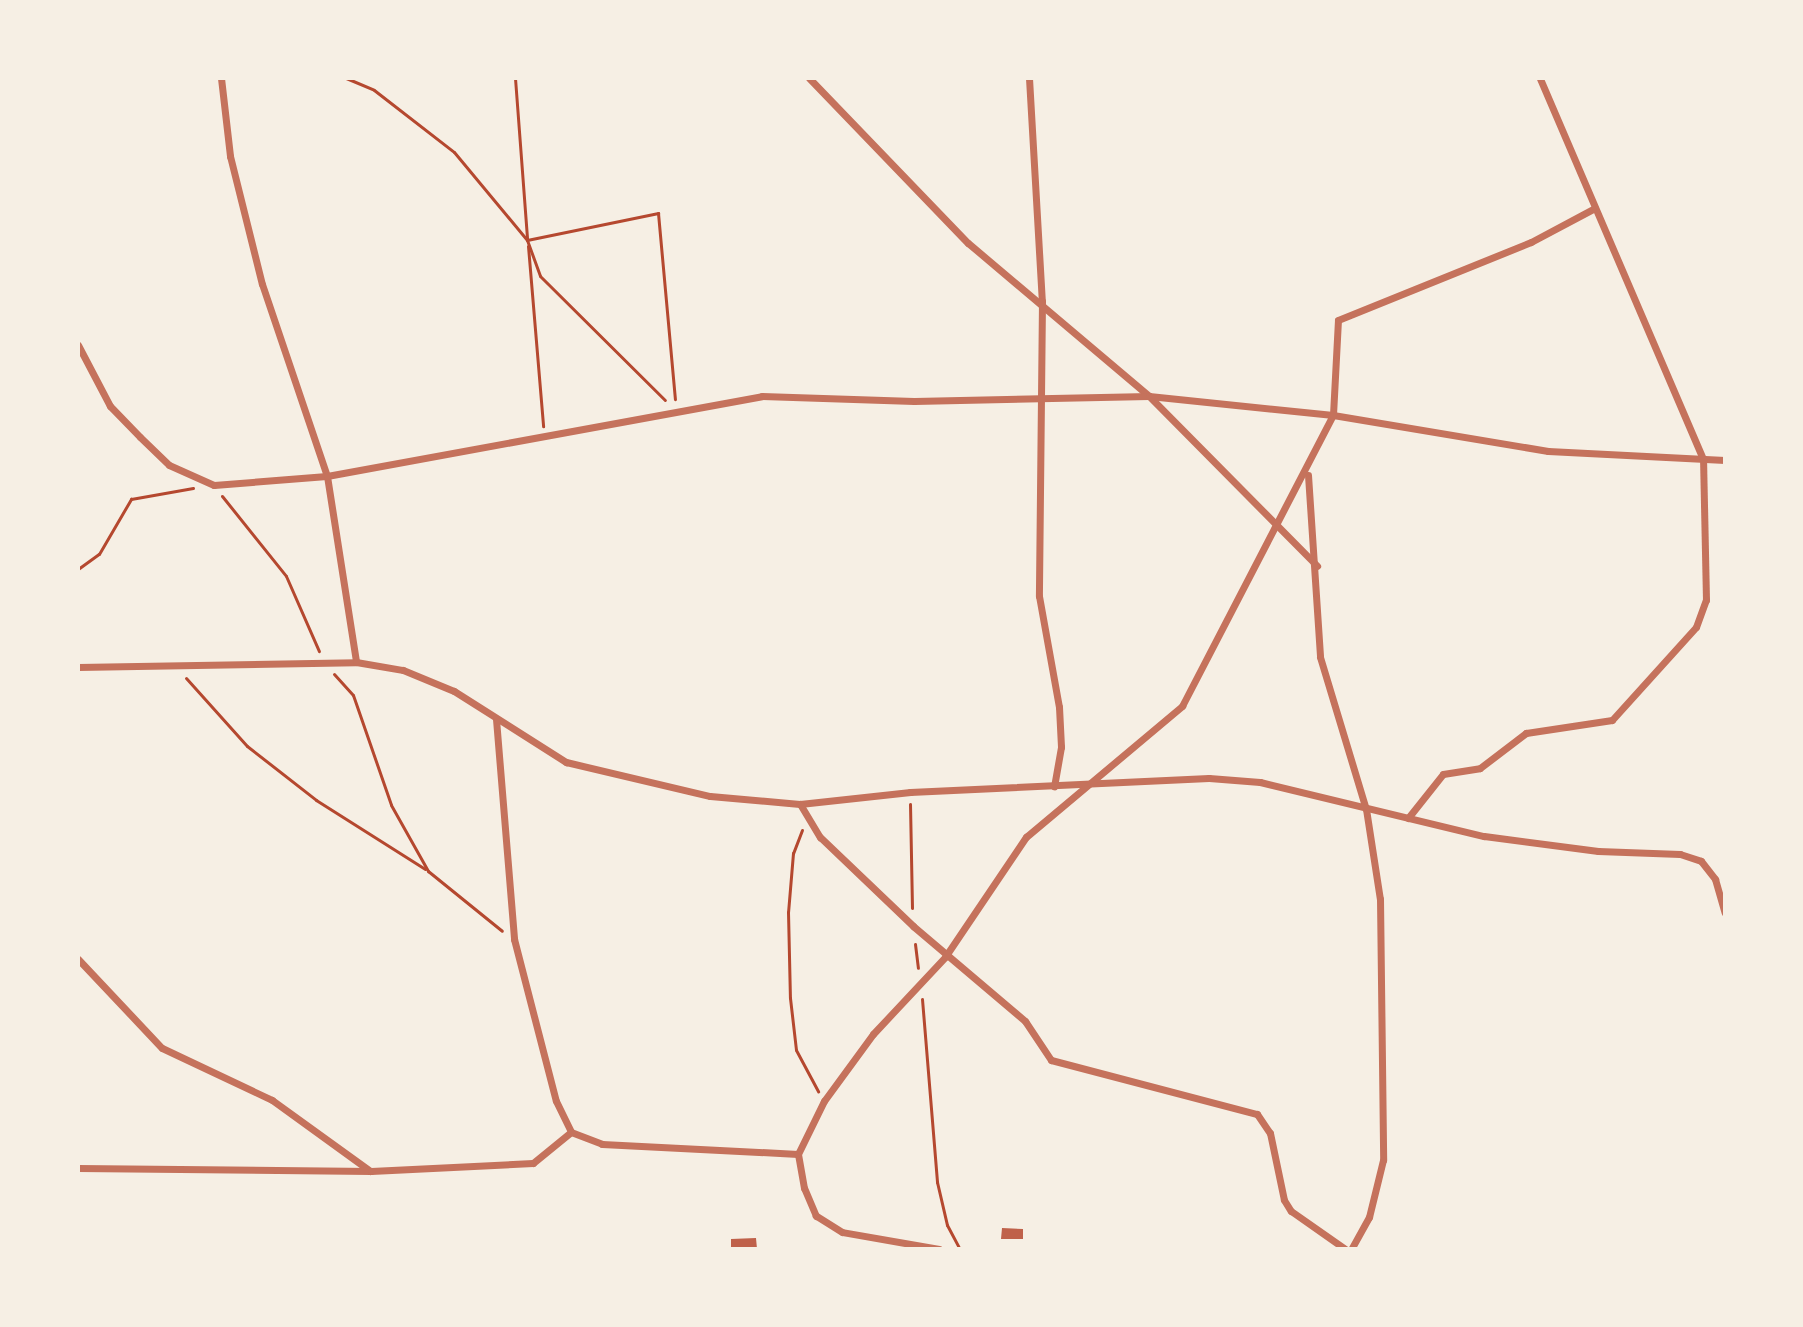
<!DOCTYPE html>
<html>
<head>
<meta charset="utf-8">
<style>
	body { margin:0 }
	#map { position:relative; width:1803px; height:1327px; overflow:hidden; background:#f6efe4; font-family:"PT Sans",sans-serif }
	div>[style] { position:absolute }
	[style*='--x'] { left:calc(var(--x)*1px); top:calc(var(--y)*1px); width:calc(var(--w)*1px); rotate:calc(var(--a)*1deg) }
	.building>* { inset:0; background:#bf614a }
	.path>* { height:3px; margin:-1.5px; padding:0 1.5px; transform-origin:1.5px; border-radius:1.5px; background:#b5482f }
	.minor>* { height:7px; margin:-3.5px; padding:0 3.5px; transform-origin:3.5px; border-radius:3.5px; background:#c5725c }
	span { translate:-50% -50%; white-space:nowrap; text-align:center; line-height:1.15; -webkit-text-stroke:6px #f6efe4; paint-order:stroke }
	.frame { position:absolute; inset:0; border:80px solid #f6efe4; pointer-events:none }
</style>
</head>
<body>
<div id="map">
	<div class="building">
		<div style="clip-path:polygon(1002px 1228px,1023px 1229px,1023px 1239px,1001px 1239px)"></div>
		<div style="clip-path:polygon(756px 1238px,757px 1249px,731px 1249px,731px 1239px)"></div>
	</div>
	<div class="path">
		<div style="--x:346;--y:78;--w:30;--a:23"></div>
		<div style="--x:374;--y:90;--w:101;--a:37.8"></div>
		<div style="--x:454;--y:152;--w:114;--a:50.3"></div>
		<div style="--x:527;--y:240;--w:38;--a:70"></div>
		<div style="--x:540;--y:276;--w:176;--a:44.8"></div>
		<div style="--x:515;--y:78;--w:161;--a:85.7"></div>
		<div style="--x:527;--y:240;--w:134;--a:-11.6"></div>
		<div style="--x:658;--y:213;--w:187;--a:84.8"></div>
		<div style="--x:528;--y:246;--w:181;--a:85.2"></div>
		<div style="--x:222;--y:496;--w:102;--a:51.3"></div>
		<div style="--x:286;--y:576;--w:82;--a:66.3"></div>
		<div style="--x:78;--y:569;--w:26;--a:-36"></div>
		<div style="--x:99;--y:554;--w:64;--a:-59.8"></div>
		<div style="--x:131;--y:499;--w:63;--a:-10.1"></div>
		<div style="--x:334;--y:674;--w:28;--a:48"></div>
		<div style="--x:353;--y:695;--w:116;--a:70.9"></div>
		<div style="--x:391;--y:805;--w:76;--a:60.7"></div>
		<div style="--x:428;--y:871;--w:95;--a:39"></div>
		<div style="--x:186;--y:678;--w:91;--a:48.1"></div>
		<div style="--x:247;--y:746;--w:88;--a:38"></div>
		<div style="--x:316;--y:800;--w:129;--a:32.3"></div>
		<div style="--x:910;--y:804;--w:104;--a:88.9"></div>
		<div style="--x:802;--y:830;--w:25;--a:111"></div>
		<div style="--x:793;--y:853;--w:59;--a:94.8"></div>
		<div style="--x:788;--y:912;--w:86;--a:88.7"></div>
		<div style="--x:790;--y:998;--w:52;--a:83.4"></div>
		<div style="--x:796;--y:1050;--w:47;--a:61.8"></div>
		<div style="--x:915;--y:944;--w:24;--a:83"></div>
		<div style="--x:922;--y:999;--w:184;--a:85.3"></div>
		<div style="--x:937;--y:1182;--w:44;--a:76.9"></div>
		<div style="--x:947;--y:1225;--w:27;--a:62"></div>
	</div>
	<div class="minor">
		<div style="--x:221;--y:78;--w:79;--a:83.4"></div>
		<div style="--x:230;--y:156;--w:132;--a:76"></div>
		<div style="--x:262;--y:284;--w:203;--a:71.3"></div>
		<div style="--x:327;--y:476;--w:188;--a:81.1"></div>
		<div style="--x:809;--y:78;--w:229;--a:46.1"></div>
		<div style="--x:968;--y:243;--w:237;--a:40.2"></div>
		<div style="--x:1149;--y:396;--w:239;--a:45.3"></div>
		<div style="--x:1029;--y:78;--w:223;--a:86.7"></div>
		<div style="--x:1042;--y:301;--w:295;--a:90.6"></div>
		<div style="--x:1039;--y:596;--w:113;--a:79.8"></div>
		<div style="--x:1059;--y:707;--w:40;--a:87.1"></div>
		<div style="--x:1061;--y:747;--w:40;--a:100"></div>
		<div style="--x:78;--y:345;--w:69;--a:62.3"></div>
		<div style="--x:110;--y:406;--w:43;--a:45.9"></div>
		<div style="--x:140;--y:437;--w:40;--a:44"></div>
		<div style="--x:169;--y:465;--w:49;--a:24"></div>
		<div style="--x:214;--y:485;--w:113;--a:-4.6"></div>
		<div style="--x:327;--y:476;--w:442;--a:-10.4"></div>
		<div style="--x:762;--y:396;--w:152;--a:1.9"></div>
		<div style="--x:914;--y:401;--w:235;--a:-1.2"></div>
		<div style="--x:1149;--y:396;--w:185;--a:5.9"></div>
		<div style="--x:1333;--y:415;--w:218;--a:9.5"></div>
		<div style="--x:1548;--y:451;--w:177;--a:2.9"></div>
		<div style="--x:1308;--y:475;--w:182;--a:86.2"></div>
		<div style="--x:1320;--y:657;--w:159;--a:73.2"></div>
		<div style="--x:1366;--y:809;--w:91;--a:81.2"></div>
		<div style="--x:1380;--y:899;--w:261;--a:89.3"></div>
		<div style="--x:1383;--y:1160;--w:59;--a:103.8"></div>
		<div style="--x:1369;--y:1217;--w:37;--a:119"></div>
		<div style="--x:78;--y:667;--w:278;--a:-1"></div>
		<div style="--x:356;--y:662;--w:48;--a:9.7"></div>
		<div style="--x:403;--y:670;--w:55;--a:22.4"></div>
		<div style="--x:454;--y:691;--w:133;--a:32.4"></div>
		<div style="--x:566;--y:762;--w:148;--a:13.3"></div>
		<div style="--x:710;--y:796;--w:90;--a:5.1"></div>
		<div style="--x:800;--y:804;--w:111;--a:-6.2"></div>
		<div style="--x:910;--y:792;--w:299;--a:-2.7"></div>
		<div style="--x:1209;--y:778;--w:51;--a:4.5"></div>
		<div style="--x:1260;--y:782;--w:230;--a:13.6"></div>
		<div style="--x:1484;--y:836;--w:115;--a:7.5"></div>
		<div style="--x:1598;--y:851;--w:82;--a:2.1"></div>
		<div style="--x:1680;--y:854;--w:22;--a:18"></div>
		<div style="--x:1701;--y:861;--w:23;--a:52"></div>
		<div style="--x:1715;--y:879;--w:35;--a:74"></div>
		<div style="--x:496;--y:719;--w:221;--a:85.3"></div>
		<div style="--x:514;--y:939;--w:167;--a:75.5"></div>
		<div style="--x:556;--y:1101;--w:34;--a:64"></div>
		<div style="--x:571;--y:1132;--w:33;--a:21"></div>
		<div style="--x:602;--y:1144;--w:196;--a:2.9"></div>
		<div style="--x:800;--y:804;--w:39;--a:59"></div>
		<div style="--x:820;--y:837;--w:129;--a:43.7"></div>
		<div style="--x:913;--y:926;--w:147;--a:40.3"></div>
		<div style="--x:1025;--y:1021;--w:47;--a:56.3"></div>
		<div style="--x:1051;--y:1060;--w:213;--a:14.7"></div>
		<div style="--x:1257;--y:1114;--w:23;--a:56"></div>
		<div style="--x:1270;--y:1133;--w:68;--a:78.2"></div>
		<div style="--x:1284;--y:1200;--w:13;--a:58"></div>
		<div style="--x:1291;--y:1211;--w:66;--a:35.1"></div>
		<div style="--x:1408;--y:818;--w:56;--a:-51.5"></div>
		<div style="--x:1443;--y:774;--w:37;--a:-9"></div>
		<div style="--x:1480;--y:768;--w:58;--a:-37.3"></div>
		<div style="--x:1526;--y:733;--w:87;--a:-8.6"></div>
		<div style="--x:1612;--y:720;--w:125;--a:-47.9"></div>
		<div style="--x:1696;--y:627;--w:29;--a:-70"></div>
		<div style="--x:1706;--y:600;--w:141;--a:-91.2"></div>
		<div style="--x:1703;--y:459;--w:414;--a:-113.2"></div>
		<div style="--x:78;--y:959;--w:122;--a:46.7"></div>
		<div style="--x:162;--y:1048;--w:122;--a:25.3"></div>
		<div style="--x:272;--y:1100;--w:121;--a:35.9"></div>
		<div style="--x:78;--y:1168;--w:293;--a:0.6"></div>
		<div style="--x:371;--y:1171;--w:162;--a:-2.8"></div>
		<div style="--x:533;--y:1163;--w:49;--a:-39.2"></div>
		<div style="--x:939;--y:1249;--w:98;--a:-170.1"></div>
		<div style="--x:842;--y:1232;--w:31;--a:-148"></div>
		<div style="--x:816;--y:1216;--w:30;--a:-113"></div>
		<div style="--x:804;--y:1188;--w:35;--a:-100"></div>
		<div style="--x:798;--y:1154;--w:59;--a:-63.9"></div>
		<div style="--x:824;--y:1101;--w:83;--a:-53.8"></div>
		<div style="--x:873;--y:1034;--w:105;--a:-46.9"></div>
		<div style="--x:945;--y:957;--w:145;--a:-56"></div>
		<div style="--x:1026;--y:837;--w:204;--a:-40"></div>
		<div style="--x:1182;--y:706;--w:328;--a:-62.6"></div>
		<div style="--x:1333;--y:415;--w:95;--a:-87"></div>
		<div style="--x:1338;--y:320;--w:208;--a:-22"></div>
		<div style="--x:1531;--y:242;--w:70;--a:-28"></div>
	</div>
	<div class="frame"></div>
</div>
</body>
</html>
